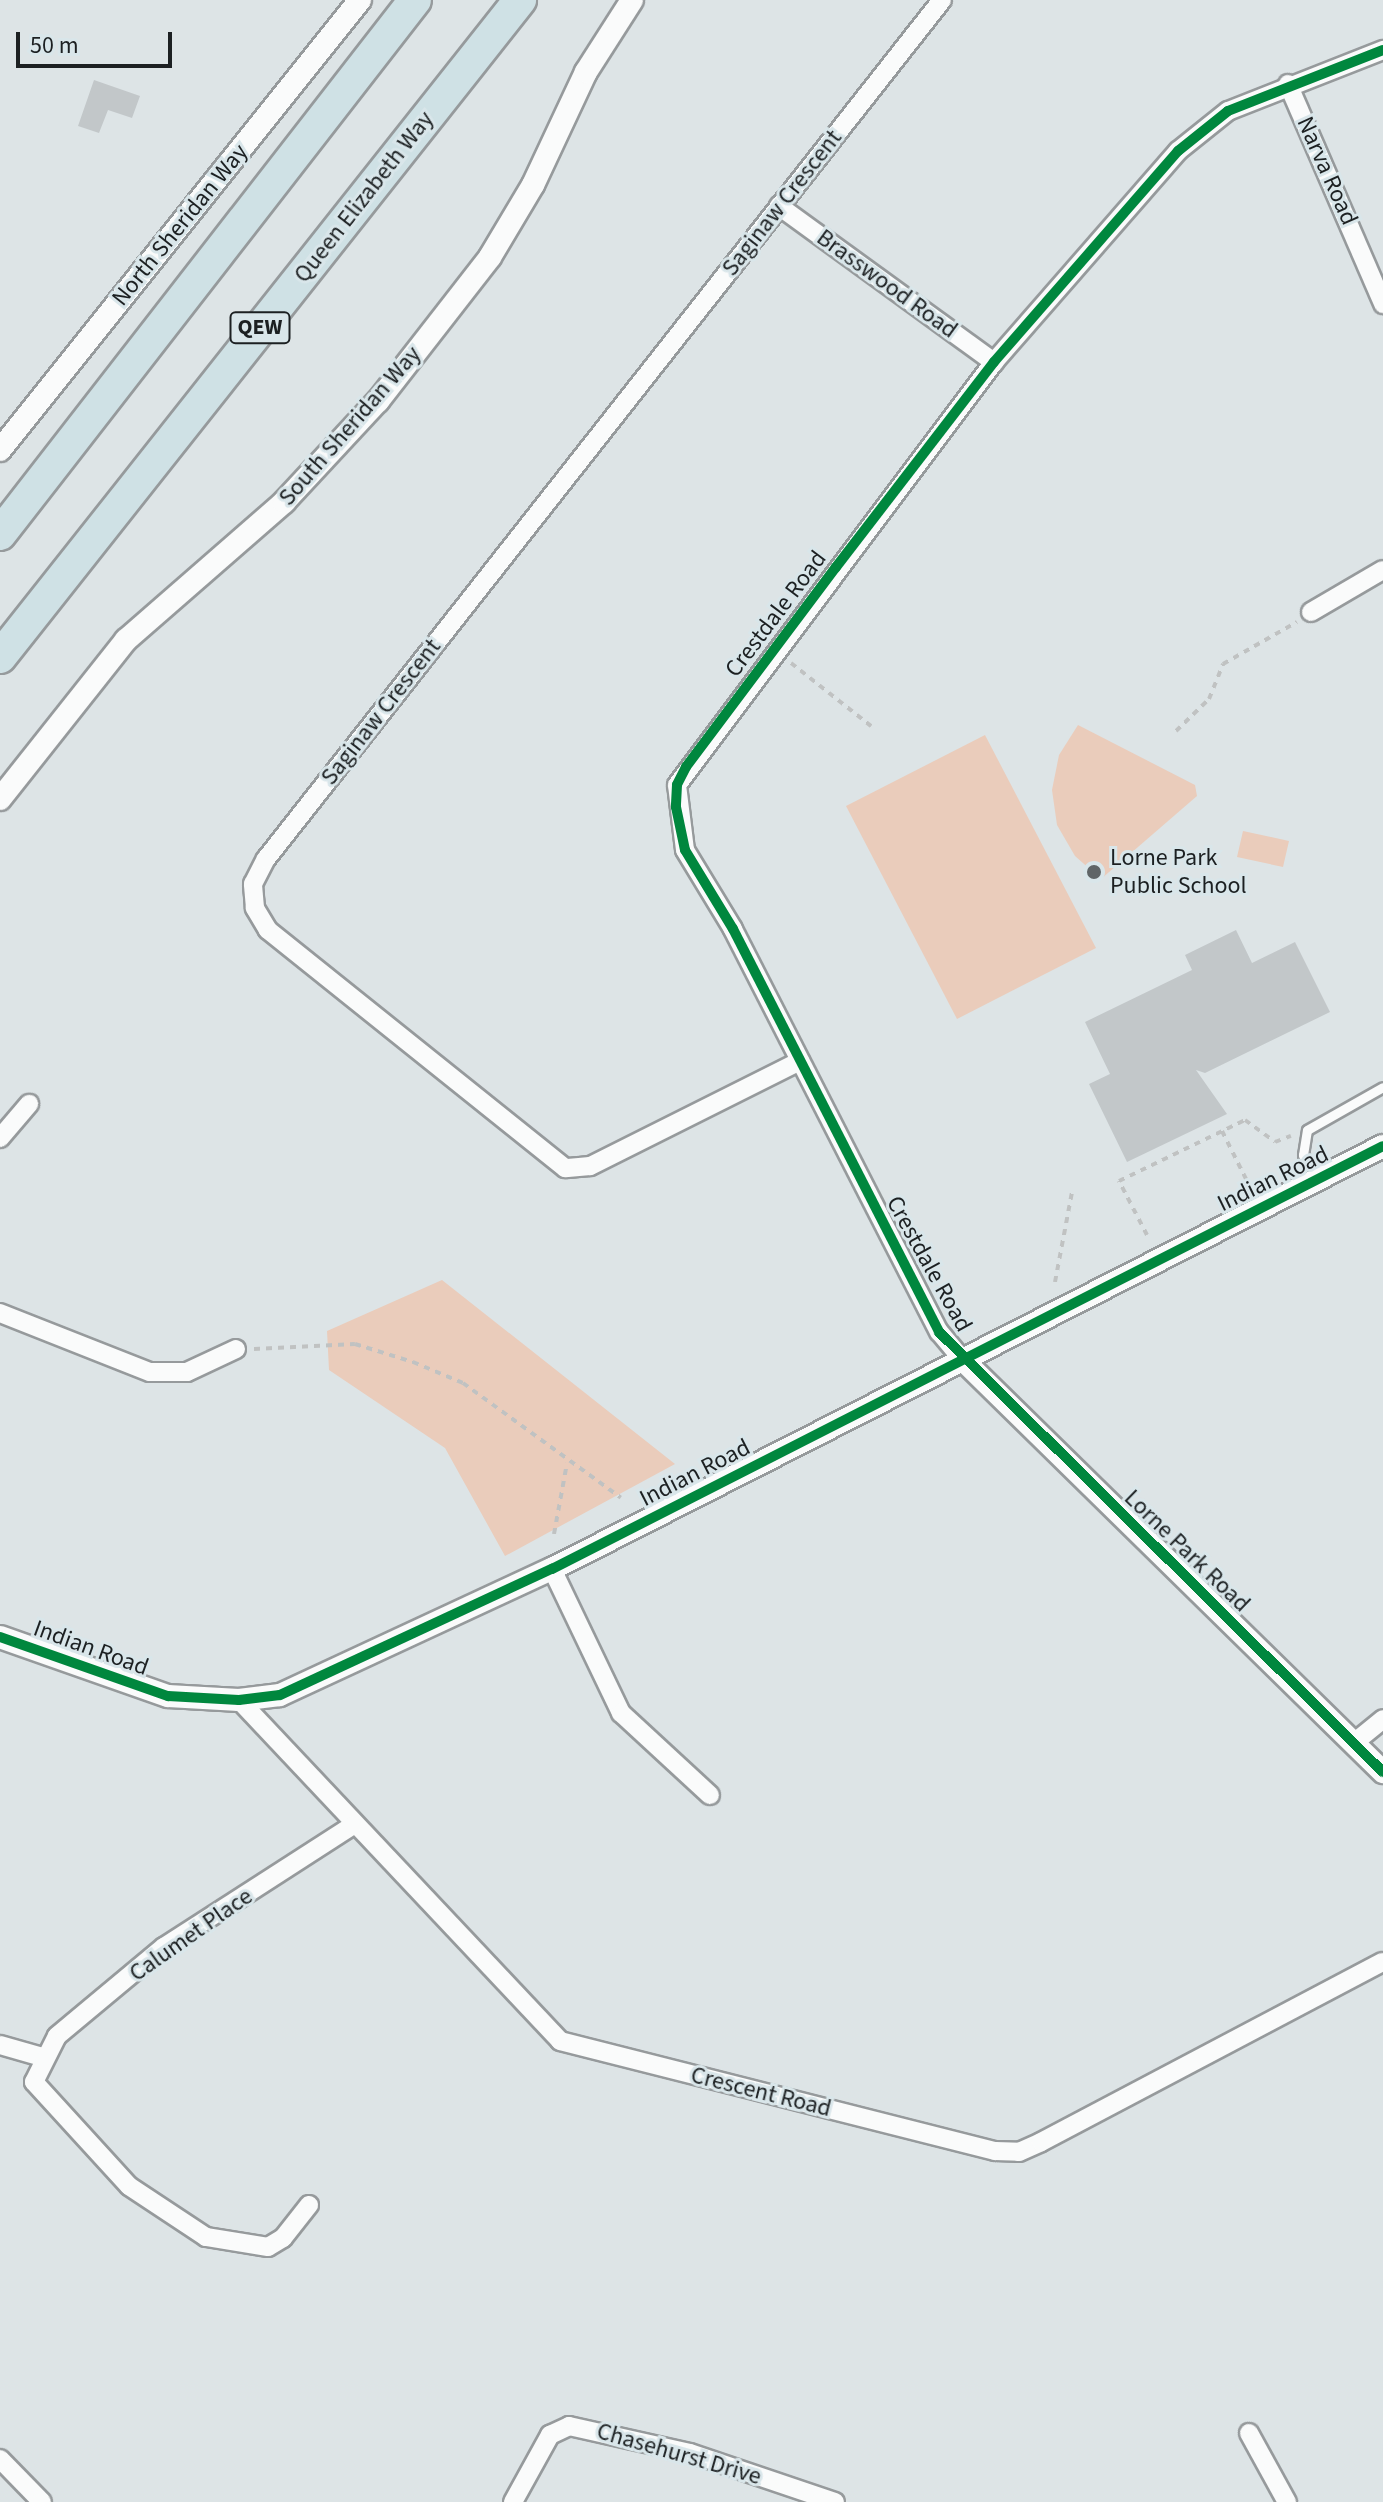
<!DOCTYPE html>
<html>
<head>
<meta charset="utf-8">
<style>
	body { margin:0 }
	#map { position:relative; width:1383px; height:2502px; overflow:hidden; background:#dde4e6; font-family:"Source Sans 3",sans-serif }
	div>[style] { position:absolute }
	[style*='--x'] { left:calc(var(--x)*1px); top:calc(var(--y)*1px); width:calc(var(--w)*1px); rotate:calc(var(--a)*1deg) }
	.green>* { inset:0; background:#eaccbb }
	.building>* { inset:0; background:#c2c7c9 }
	.path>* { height:4px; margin-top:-2px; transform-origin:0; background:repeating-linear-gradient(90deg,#c0c2c2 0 6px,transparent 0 12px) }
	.roads { filter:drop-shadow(2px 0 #969a9c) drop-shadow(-2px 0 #969a9c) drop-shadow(0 2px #969a9c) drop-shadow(0 -2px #969a9c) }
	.service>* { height:9px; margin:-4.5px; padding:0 4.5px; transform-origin:4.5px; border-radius:4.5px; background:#fafbfb }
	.minor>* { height:18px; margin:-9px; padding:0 9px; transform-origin:9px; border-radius:9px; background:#fafbfb }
	.tertiary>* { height:22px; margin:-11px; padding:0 11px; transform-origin:11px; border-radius:11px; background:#fafbfb }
	.motorway>* { height:32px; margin:-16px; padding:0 16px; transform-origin:16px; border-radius:16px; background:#cfe1e5 }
	.cycleway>* { height:10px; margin:-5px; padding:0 5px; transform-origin:5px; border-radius:5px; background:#00873e }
	.dots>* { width:22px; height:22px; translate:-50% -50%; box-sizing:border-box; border:4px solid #d9e6ea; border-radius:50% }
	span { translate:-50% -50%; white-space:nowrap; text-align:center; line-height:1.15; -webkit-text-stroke:6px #d9e6ea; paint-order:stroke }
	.shield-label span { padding:2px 6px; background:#d9e6ea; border:2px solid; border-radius:6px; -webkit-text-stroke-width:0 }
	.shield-label { font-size:22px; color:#1c2022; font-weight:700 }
	.street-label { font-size:24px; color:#1c2022 }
	.poi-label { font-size:24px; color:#1c2022 }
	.left { translate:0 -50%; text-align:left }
	.scale { position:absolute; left:16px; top:32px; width:156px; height:36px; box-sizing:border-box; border:4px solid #1c2022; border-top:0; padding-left:10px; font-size:24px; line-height:28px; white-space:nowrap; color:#1c2022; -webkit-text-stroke:6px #d9e6ea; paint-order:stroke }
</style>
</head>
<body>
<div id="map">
	<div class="green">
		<div style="clip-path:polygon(1078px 725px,1195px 785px,1197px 796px,1101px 879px,1075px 856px,1057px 825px,1052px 790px,1059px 755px)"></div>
		<div style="clip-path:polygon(985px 735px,1096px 948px,957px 1019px,846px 806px)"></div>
		<div style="clip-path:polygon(1243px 831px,1289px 841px,1283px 867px,1237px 857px)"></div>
		<div style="clip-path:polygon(442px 1280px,675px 1464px,505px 1556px,445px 1448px,329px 1370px,327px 1331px)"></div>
	</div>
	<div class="building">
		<div style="clip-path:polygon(94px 80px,140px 96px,132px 118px,108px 110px,99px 133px,78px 126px)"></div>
		<div style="clip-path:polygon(1236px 930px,1252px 963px,1295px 942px,1330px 1012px,1205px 1073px,1196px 1070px,1227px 1114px,1127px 1162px,1089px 1084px,1110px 1074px,1085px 1022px,1192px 970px,1185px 955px)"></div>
	</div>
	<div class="path">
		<div style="--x:791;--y:663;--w:102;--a:38.2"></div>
		<div style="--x:1176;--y:731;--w:46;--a:-44.1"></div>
		<div style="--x:1209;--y:699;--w:38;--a:-68"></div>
		<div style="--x:1223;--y:664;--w:85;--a:-29.6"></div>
		<div style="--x:1222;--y:1131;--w:58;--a:63.4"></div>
		<div style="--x:1147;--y:1235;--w:61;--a:-117.4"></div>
		<div style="--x:1119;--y:1181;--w:140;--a:-25.8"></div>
		<div style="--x:1245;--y:1120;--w:37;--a:36"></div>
		<div style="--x:1275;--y:1142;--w:17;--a:-21"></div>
		<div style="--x:1055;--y:1282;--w:92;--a:-79.3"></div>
		<div style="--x:254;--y:1349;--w:101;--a:-2.8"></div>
		<div style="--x:355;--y:1344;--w:61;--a:17.2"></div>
		<div style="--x:413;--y:1362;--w:54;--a:22.8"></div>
		<div style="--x:463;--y:1383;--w:195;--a:36"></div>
		<div style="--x:554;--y:1534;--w:72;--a:-79.6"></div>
	</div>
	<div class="roads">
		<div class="service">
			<div style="--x:1318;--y:1177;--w:27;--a:-124"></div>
			<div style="--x:1303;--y:1155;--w:25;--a:-81"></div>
			<div style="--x:1307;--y:1130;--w:87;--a:-29.5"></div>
		</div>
		<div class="minor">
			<div style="--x:1288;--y:84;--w:240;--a:66.6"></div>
			<div style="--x:779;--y:206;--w:266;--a:36"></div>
			<div style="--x:1311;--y:612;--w:83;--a:-30.3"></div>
			<div style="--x:800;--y:1061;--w:235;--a:153.4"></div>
			<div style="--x:590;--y:1166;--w:25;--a:175"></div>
			<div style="--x:565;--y:1168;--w:381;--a:-141.3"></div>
			<div style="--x:268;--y:930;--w:26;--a:-121"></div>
			<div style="--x:255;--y:908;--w:24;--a:-95"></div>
			<div style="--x:253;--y:884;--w:28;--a:-63"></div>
			<div style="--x:266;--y:859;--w:1093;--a:-51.8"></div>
			<div style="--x:0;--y:1138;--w:45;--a:-49.5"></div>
			<div style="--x:0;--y:1313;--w:161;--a:21.5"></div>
			<div style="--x:150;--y:1372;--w:37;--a:0"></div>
			<div style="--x:187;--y:1372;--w:54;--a:-25.1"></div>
			<div style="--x:962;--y:1359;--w:35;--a:-130"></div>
			<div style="--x:939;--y:1332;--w:453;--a:-117.1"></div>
			<div style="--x:733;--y:929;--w:92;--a:-121.3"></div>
			<div style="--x:685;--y:850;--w:65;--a:-97"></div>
			<div style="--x:677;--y:785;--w:529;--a:-53.15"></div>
			<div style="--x:994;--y:362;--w:280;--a:-48.9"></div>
			<div style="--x:1178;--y:151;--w:64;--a:-38.7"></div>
			<div style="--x:1228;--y:111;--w:167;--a:-21.5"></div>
			<div style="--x:552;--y:1569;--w:160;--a:64.4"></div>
			<div style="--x:621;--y:1713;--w:121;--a:42.7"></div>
			<div style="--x:239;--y:1700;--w:468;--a:46.7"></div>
			<div style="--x:560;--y:2041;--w:449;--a:14.2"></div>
			<div style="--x:995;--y:2151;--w:24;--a:2"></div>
			<div style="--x:1019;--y:2152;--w:24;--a:-24"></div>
			<div style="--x:1041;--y:2142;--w:386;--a:-27.8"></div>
			<div style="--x:1355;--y:1742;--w:36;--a:-39"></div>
			<div style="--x:0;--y:2045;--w:44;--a:15.9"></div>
			<div style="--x:309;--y:2205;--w:42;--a:128.2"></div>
			<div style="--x:283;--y:2238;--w:17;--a:149"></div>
			<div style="--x:268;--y:2247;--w:63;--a:-170.8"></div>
			<div style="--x:206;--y:2237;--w:92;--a:-146.5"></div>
			<div style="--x:129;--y:2186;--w:141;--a:-132.4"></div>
			<div style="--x:34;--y:2082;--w:51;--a:-63.4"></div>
			<div style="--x:57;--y:2036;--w:139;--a:-39.8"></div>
			<div style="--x:164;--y:1947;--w:224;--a:-32.8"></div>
			<div style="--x:1249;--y:2433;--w:79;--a:61.2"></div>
			<div style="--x:0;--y:2459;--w:60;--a:45.7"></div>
			<div style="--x:513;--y:2502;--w:77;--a:-61.1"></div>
			<div style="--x:550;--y:2435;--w:21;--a:-25"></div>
			<div style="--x:569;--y:2426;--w:124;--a:12.6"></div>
			<div style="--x:690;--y:2453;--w:153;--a:18.7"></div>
		</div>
		<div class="tertiary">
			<div style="--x:0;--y:450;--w:576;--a:-51.34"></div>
			<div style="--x:0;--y:799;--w:203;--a:-51.6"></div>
			<div style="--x:126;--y:640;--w:210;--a:-41.1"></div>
			<div style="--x:284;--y:502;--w:138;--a:-47.1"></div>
			<div style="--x:378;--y:401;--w:182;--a:-52.1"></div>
			<div style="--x:490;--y:257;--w:84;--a:-59.2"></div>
			<div style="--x:533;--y:185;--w:125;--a:-64.9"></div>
			<div style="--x:586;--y:72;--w:85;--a:-57.4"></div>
			<div style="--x:962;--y:1359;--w:590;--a:44.45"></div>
			<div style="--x:0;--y:1637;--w:178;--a:19.4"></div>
			<div style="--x:168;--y:1696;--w:71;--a:3.2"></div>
			<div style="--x:239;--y:1700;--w:41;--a:-7"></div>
			<div style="--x:280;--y:1695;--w:300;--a:-24.9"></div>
			<div style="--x:552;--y:1569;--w:932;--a:-26.98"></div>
		</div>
		<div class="motorway">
			<div style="--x:0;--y:534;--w:676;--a:-52.15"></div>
			<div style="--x:0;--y:657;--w:838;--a:-51.64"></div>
		</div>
	</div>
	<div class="cycleway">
		<div style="--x:1383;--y:50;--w:167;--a:158.5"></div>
		<div style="--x:1228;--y:111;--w:64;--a:141.3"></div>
		<div style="--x:1178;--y:151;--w:280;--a:131.1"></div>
		<div style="--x:994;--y:362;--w:259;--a:127.6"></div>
		<div style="--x:836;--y:567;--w:250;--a:126.9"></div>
		<div style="--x:686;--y:767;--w:20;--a:117"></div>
		<div style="--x:677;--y:785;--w:22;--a:93"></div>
		<div style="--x:676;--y:807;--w:44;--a:78.2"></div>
		<div style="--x:685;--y:850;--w:92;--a:58.7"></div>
		<div style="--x:733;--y:929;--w:453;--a:62.9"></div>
		<div style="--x:939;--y:1332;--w:625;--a:44.74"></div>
		<div style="--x:0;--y:1637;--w:178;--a:19.4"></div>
		<div style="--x:168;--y:1696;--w:71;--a:3.2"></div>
		<div style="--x:239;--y:1700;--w:41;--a:-7"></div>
		<div style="--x:280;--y:1695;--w:300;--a:-24.9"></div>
		<div style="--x:552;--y:1569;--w:932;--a:-26.98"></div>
	</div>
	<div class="dots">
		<div style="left:1094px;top:872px;background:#606567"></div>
	</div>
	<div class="shield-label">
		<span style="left:260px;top:328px">QEW</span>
	</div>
	<div class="street-label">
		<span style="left:1327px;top:171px;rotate:66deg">Narva Road</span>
		<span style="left:364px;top:197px;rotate:-52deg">Queen Elizabeth Way</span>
		<span style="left:782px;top:203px;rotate:-52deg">Saginaw Crescent</span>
		<span style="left:180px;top:225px;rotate:-51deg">North Sheridan Way</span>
		<span style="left:887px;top:284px;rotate:36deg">Brasswood Road</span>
		<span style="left:350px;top:426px;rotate:-49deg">South Sheridan Way</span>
		<span style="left:776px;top:614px;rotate:-53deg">Crestdale Road</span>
		<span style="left:381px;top:712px;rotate:-52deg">Saginaw Crescent</span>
		<span style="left:1273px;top:1179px;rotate:-26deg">Indian Road</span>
		<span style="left:929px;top:1264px;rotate:61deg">Crestdale Road</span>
		<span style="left:695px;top:1473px;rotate:-27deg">Indian Road</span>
		<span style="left:1187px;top:1551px;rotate:44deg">Lorne Park Road</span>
		<span style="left:91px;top:1648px;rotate:20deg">Indian Road</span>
		<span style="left:191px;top:1935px;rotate:-35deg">Calumet Place</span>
		<span style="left:761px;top:2092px;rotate:14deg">Crescent Road</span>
		<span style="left:679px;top:2454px;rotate:16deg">Chasehurst Drive</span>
	</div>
	<div class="poi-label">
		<span class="left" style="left:1110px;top:872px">Lorne Park<br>Public School</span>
	</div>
	<div class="scale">50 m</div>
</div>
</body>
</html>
